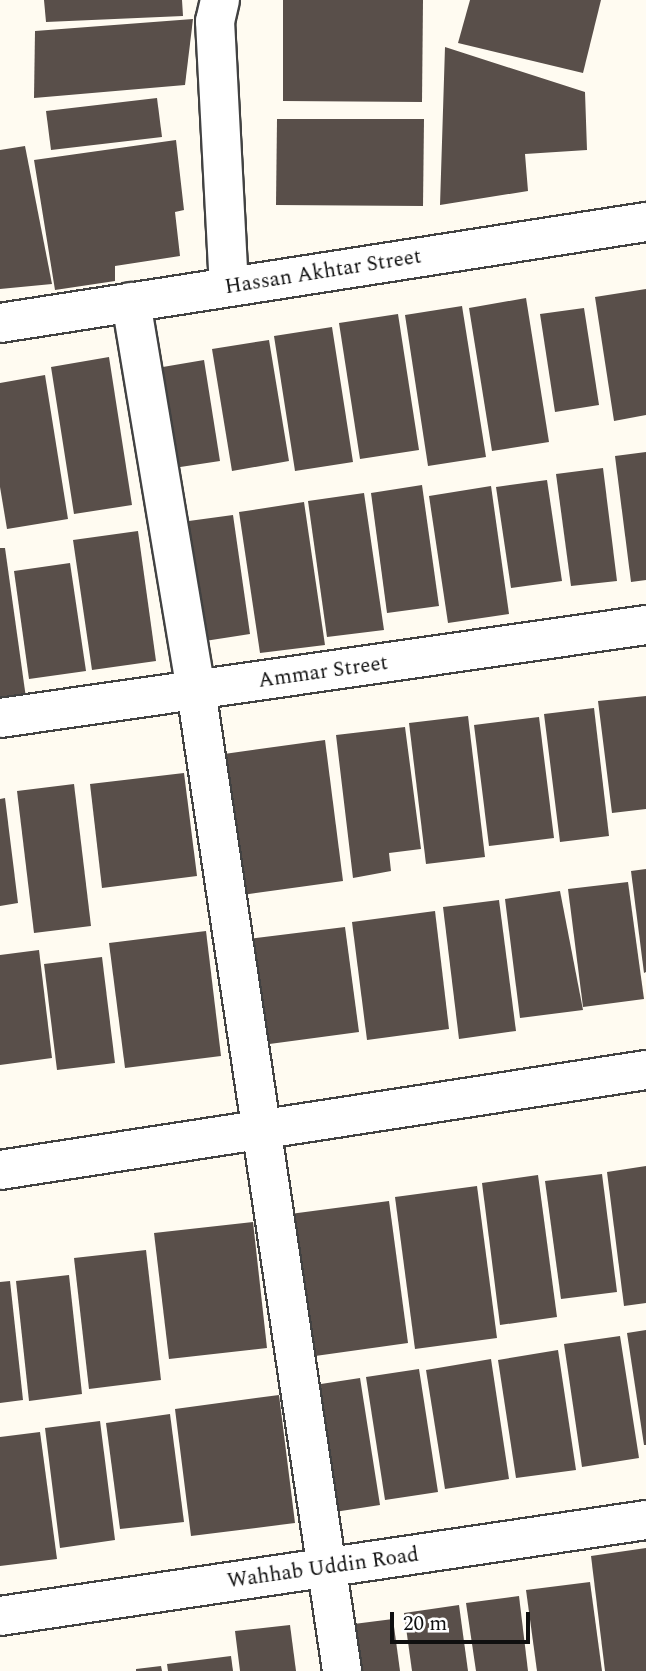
<!DOCTYPE html>
<html>
<head>
<meta charset="utf-8">
<style>
	body { margin:0 }
	#map { position:relative; width:646px; height:1671px; overflow:hidden; background:#fffbf1; font-family:Spectral,serif }
	div>[style] { position:absolute }
	[style*='--x'] { left:calc(var(--x)*1px); top:calc(var(--y)*1px); width:calc(var(--w)*1px); rotate:calc(var(--a)*1deg) }
	.building>* { inset:0; background:#594f4a }
	.roads { filter:drop-shadow(2px 0 #424242) drop-shadow(-2px 0 #424242) drop-shadow(0 2px #424242) drop-shadow(0 -2px #424242) }
	.minor>* { height:38px; margin:-19px; padding:0 19px; transform-origin:19px; border-radius:19px; background:#fff }
	span { translate:-50% -50%; white-space:nowrap; text-align:center; line-height:1.15; -webkit-text-stroke:7px #fff; paint-order:stroke }
	.street-label { font-size:21px; color:#0f0f0f }
	.scale { position:absolute; left:390px; top:1612px; width:140px; height:32px; box-sizing:border-box; border:4px solid #0f0f0f; border-top:0; padding-left:9px; font-size:21px; line-height:24px; white-space:nowrap; color:#0f0f0f; -webkit-text-stroke:5px #fff; paint-order:stroke }
</style>
</head>
<body>
<div id="map">
	<div class="building">
		<div style="clip-path:polygon(44px 0,182px 0,183px 16px,46px 22px)"></div>
		<div style="clip-path:polygon(283px 0,423px 0,422px 102px,283px 101px)"></div>
		<div style="clip-path:polygon(470px 0,601px 0,583px 73px,458px 43px)"></div>
		<div style="clip-path:polygon(193px 19px,185px 85px,34px 98px,35px 31px)"></div>
		<div style="clip-path:polygon(445px 47px,585px 92px,587px 150px,525px 154px,528px 191px,440px 205px)"></div>
		<div style="clip-path:polygon(157px 98px,162px 137px,51px 150px,46px 111px)"></div>
		<div style="clip-path:polygon(277px 119px,424px 119px,423px 206px,276px 205px)"></div>
		<div style="clip-path:polygon(176px 140px,184px 210px,175px 212px,180px 256px,115px 266px,115px 281px,55px 290px,34px 160px)"></div>
		<div style="clip-path:polygon(25px 146px,52px 284px,0 289px,0 150px)"></div>
		<div style="clip-path:polygon(646px 289px,646px 415px,614px 421px,595px 297px)"></div>
		<div style="clip-path:polygon(526px 298px,549px 442px,492px 451px,469px 308px)"></div>
		<div style="clip-path:polygon(462px 306px,486px 457px,428px 466px,405px 315px)"></div>
		<div style="clip-path:polygon(584px 308px,599px 405px,555px 412px,540px 314px)"></div>
		<div style="clip-path:polygon(398px 314px,419px 450px,360px 459px,339px 323px)"></div>
		<div style="clip-path:polygon(332px 327px,353px 462px,295px 471px,274px 336px)"></div>
		<div style="clip-path:polygon(269px 340px,289px 461px,232px 471px,212px 349px)"></div>
		<div style="clip-path:polygon(109px 357px,132px 505px,74px 514px,51px 367px)"></div>
		<div style="clip-path:polygon(204px 360px,220px 461px,167px 469px,151px 369px)"></div>
		<div style="clip-path:polygon(45px 375px,68px 519px,7px 529px,0 487px,0 383px)"></div>
		<div style="clip-path:polygon(646px 452px,646px 580px,631px 582px,615px 456px)"></div>
		<div style="clip-path:polygon(603px 468px,617px 581px,571px 586px,556px 474px)"></div>
		<div style="clip-path:polygon(547px 480px,562px 581px,511px 588px,496px 487px)"></div>
		<div style="clip-path:polygon(422px 485px,439px 606px,387px 613px,371px 493px)"></div>
		<div style="clip-path:polygon(491px 486px,509px 614px,448px 623px,429px 496px)"></div>
		<div style="clip-path:polygon(364px 493px,384px 630px,327px 637px,308px 501px)"></div>
		<div style="clip-path:polygon(304px 502px,325px 645px,260px 653px,239px 512px)"></div>
		<div style="clip-path:polygon(233px 515px,250px 634px,192px 643px,174px 523px)"></div>
		<div style="clip-path:polygon(138px 531px,156px 661px,92px 670px,73px 540px)"></div>
		<div style="clip-path:polygon(0 548px,5px 548px,26px 698px,0 702px)"></div>
		<div style="clip-path:polygon(70px 563px,86px 671px,29px 679px,14px 571px)"></div>
		<div style="clip-path:polygon(646px 696px,646px 809px,612px 813px,598px 701px)"></div>
		<div style="clip-path:polygon(594px 708px,609px 836px,560px 842px,544px 714px)"></div>
		<div style="clip-path:polygon(468px 716px,485px 857px,426px 864px,409px 723px)"></div>
		<div style="clip-path:polygon(539px 717px,554px 838px,489px 846px,474px 725px)"></div>
		<div style="clip-path:polygon(405px 727px,421px 849px,389px 853px,391px 871px,353px 878px,336px 735px)"></div>
		<div style="clip-path:polygon(325px 740px,343px 881px,242px 895px,224px 754px)"></div>
		<div style="clip-path:polygon(184px 773px,197px 876px,102px 888px,90px 784px)"></div>
		<div style="clip-path:polygon(74px 784px,91px 926px,34px 933px,17px 791px)"></div>
		<div style="clip-path:polygon(5px 798px,18px 903px,0 906px,0 799px)"></div>
		<div style="clip-path:polygon(646px 869px,646px 972px,644px 973px,631px 871px)"></div>
		<div style="clip-path:polygon(628px 882px,644px 999px,583px 1007px,568px 889px)"></div>
		<div style="clip-path:polygon(560px 891px,583px 1010px,520px 1018px,505px 899px)"></div>
		<div style="clip-path:polygon(499px 900px,516px 1031px,459px 1039px,443px 907px)"></div>
		<div style="clip-path:polygon(435px 911px,449px 1029px,367px 1040px,352px 922px)"></div>
		<div style="clip-path:polygon(345px 927px,359px 1032px,262px 1045px,248px 939px)"></div>
		<div style="clip-path:polygon(206px 931px,221px 1056px,125px 1068px,109px 943px)"></div>
		<div style="clip-path:polygon(39px 950px,52px 1058px,0 1065px,0 955px)"></div>
		<div style="clip-path:polygon(102px 957px,115px 1063px,57px 1070px,44px 964px)"></div>
		<div style="clip-path:polygon(646px 1166px,646px 1303px,624px 1306px,607px 1172px)"></div>
		<div style="clip-path:polygon(602px 1174px,617px 1292px,561px 1299px,545px 1181px)"></div>
		<div style="clip-path:polygon(538px 1175px,557px 1317px,500px 1325px,482px 1183px)"></div>
		<div style="clip-path:polygon(477px 1186px,497px 1338px,415px 1349px,395px 1197px)"></div>
		<div style="clip-path:polygon(389px 1201px,408px 1343px,308px 1357px,290px 1214px)"></div>
		<div style="clip-path:polygon(253px 1222px,267px 1348px,169px 1359px,154px 1233px)"></div>
		<div style="clip-path:polygon(146px 1250px,161px 1380px,89px 1389px,74px 1258px)"></div>
		<div style="clip-path:polygon(69px 1275px,82px 1394px,29px 1401px,16px 1281px)"></div>
		<div style="clip-path:polygon(10px 1281px,23px 1400px,0 1403px,0 1282px)"></div>
		<div style="clip-path:polygon(646px 1330px,646px 1445px,644px 1445px,627px 1333px)"></div>
		<div style="clip-path:polygon(620px 1336px,639px 1458px,582px 1467px,564px 1344px)"></div>
		<div style="clip-path:polygon(558px 1350px,576px 1470px,516px 1478px,498px 1360px)"></div>
		<div style="clip-path:polygon(491px 1359px,509px 1479px,445px 1489px,426px 1370px)"></div>
		<div style="clip-path:polygon(419px 1369px,438px 1492px,385px 1500px,366px 1377px)"></div>
		<div style="clip-path:polygon(360px 1378px,380px 1505px,328px 1513px,308px 1386px)"></div>
		<div style="clip-path:polygon(279px 1395px,295px 1523px,191px 1536px,175px 1409px)"></div>
		<div style="clip-path:polygon(170px 1414px,184px 1522px,120px 1529px,106px 1423px)"></div>
		<div style="clip-path:polygon(100px 1421px,115px 1540px,60px 1548px,45px 1428px)"></div>
		<div style="clip-path:polygon(40px 1432px,57px 1559px,0 1566px,0 1437px)"></div>
		<div style="clip-path:polygon(646px 1548px,646px 1671px,605px 1671px,591px 1556px)"></div>
		<div style="clip-path:polygon(590px 1582px,602px 1671px,537px 1671px,526px 1590px)"></div>
		<div style="clip-path:polygon(519px 1596px,528px 1671px,476px 1671px,466px 1603px)"></div>
		<div style="clip-path:polygon(459px 1605px,468px 1671px,412px 1671px,404px 1613px)"></div>
		<div style="clip-path:polygon(393px 1619px,400px 1671px,352px 1671px,346px 1625px)"></div>
		<div style="clip-path:polygon(290px 1625px,296px 1671px,240px 1671px,235px 1631px)"></div>
		<div style="clip-path:polygon(231px 1656px,233px 1671px,168px 1671px,167px 1664px)"></div>
		<div style="clip-path:polygon(161px 1666px,162px 1671px,136px 1671px,136px 1669px)"></div>
	</div>
	<div class="roads">
		<div class="minor">
			<div style="--x:220;--y:0;--w:22;--a:103"></div>
			<div style="--x:215;--y:21;--w:266;--a:87"></div>
			<div style="--x:131;--y:302;--w:393;--a:80.5"></div>
			<div style="--x:196;--y:690;--w:992;--a:81.53"></div>
			<div style="--x:0;--y:323;--w:654;--a:-8.89"></div>
			<div style="--x:0;--y:718;--w:653;--a:-8.19"></div>
			<div style="--x:0;--y:1170;--w:654;--a:-8.8"></div>
			<div style="--x:0;--y:1616;--w:653;--a:-8.45"></div>
		</div>
	</div>
	<div class="street-label">
		<span style="left:323px;top:272px;rotate:-9deg">Hassan Akhtar Street</span>
		<span style="left:323px;top:672px;rotate:-8deg">Ammar Street</span>
		<span style="left:323px;top:1568px;rotate:-8deg">Wahhab Uddin Road</span>
	</div>
	<div class="scale">20 m</div>
</div>
</body>
</html>
